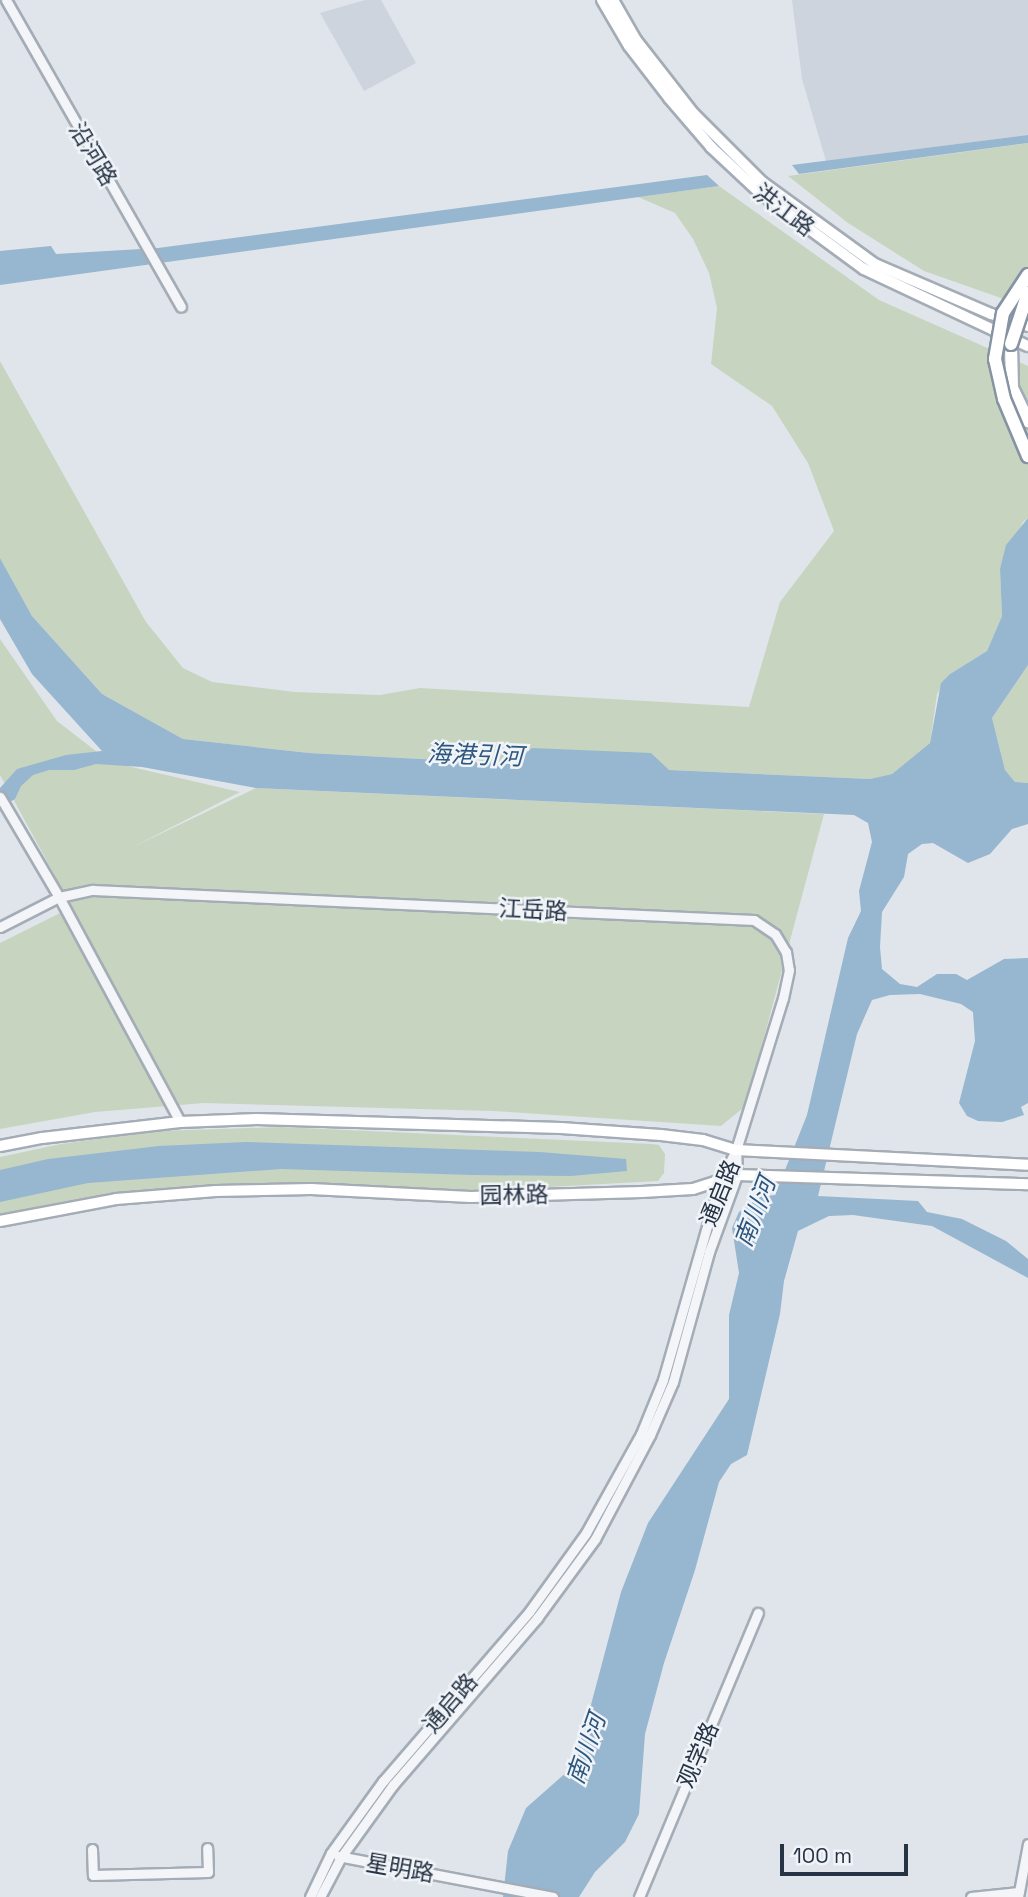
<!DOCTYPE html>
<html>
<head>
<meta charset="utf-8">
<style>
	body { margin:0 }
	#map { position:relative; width:1028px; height:1897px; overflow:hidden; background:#e0e5eb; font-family:"Space Grotesk","Noto Sans SC",sans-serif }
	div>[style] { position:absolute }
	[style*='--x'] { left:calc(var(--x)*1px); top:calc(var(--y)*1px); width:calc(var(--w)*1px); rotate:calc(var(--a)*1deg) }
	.built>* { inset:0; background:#cdd4dd }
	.green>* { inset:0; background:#c7d5c0 }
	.water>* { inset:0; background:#97b6cf }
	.roads { filter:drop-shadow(2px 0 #a4acb6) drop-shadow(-2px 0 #a4acb6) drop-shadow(0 2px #a4acb6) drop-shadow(0 -2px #a4acb6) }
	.minor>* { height:9px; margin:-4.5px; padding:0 4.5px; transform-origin:4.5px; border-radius:4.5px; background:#f3f5f8 }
	.major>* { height:10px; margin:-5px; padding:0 5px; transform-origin:5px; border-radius:5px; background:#fff }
	.highway>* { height:12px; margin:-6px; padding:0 6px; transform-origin:6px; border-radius:6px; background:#fff }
	.bridges { filter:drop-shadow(2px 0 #8593a3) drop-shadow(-2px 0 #8593a3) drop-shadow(0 2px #8593a3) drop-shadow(0 -2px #8593a3) }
	.highway-bridge>* { height:12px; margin:-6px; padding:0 6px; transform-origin:6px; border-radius:6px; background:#fff }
	span { translate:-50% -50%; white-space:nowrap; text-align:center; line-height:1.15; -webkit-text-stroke:5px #f0f4f8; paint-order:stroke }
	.street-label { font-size:23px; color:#263344 }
	.water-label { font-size:24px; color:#2c567d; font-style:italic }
	.scale { position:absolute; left:780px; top:1844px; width:128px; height:32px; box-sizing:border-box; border:4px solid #263344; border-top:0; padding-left:9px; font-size:21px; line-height:24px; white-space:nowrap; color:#263344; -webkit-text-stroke:5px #f0f4f8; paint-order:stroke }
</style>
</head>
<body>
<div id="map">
	<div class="built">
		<div style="clip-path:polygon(365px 0,381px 0,416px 63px,364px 91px,320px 13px)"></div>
		<div style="clip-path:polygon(792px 0,1028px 0,1028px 135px,826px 161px,802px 79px)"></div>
	</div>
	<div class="green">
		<div style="clip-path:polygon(1028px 143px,1028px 305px,1024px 306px,924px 271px,848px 223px,788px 176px)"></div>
		<div style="clip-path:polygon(719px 186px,879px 300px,1028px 366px,1028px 518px,1023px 522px,1000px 569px,1002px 616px,987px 651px,950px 674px,937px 694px,930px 743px,892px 774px,870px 779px,669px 770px,532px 748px,514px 764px,309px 753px,183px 739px,102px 694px,32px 616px,0 558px,0 361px,146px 622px,183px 668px,212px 682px,295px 692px,380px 695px,420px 688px,749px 707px,780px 602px,834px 531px,808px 463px,772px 406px,711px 364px,717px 308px,709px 273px,693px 239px,675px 213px,638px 197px)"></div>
		<div style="clip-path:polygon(0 639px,57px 721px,110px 762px,240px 792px,133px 847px,256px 788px,824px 814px,748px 1097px,742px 1109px,721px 1126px,493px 1111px,204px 1103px,95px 1112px,0 1129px,0 943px,72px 907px,0 775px)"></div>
		<div style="clip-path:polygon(1028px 665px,1028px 783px,1015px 782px,1005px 770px,992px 718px)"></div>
		<div style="clip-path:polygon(282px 1127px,652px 1144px,659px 1145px,665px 1154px,664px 1173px,658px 1181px,476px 1191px,246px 1185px,186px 1188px,82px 1199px,0 1216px,0 1157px,61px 1144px,157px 1131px)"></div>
	</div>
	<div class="water">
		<div style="clip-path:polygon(1028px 135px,1028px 143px,799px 174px,792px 165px)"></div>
		<div style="clip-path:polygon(707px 175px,719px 186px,0 285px,0 251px,51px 246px,56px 254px,158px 248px)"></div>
		<div style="clip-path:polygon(1028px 518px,1028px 665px,992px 718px,1005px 770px,1015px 782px,1028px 783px,1028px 824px,1012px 829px,990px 854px,968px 863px,933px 843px,922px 844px,908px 854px,904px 877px,882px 912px,880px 947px,882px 969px,900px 984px,917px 987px,937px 974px,956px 974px,967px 980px,1004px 959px,1028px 958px,1028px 1103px,1021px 1107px,1024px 1115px,1002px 1122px,978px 1121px,967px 1116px,959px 1103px,975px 1041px,973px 1012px,961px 1004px,920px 994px,890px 995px,872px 1000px,857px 1034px,818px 1196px,918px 1201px,927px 1212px,962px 1219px,1006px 1241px,1028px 1259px,1028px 1278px,932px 1226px,853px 1215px,829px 1216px,798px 1231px,784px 1281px,780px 1314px,747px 1455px,731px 1464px,719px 1482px,695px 1570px,664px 1663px,645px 1734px,639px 1814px,625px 1842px,595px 1872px,579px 1897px,503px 1897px,508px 1851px,526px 1808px,569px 1770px,584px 1731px,621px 1592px,648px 1523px,729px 1399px,729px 1315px,739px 1273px,732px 1228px,739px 1212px,760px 1197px,775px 1195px,807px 1115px,848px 938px,861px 911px,859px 891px,872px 842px,868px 823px,854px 815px,256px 788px,142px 767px,96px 764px,74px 770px,49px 770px,33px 775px,21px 786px,15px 799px,0 808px,0 788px,17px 769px,66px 755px,102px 751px,32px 674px,0 619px,0 558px,32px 616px,102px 694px,183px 739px,309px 753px,514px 764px,532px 748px,651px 753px,669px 770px,870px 779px,892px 774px,930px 743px,941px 683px,950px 674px,987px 651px,1002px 616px,1000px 569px,1006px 545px)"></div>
		<div style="clip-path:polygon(246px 1142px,540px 1152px,626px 1159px,627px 1171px,571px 1176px,472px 1175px,281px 1169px,88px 1183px,0 1202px,0 1170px,48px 1159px,159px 1146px)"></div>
	</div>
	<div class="roads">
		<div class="minor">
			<div style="--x:6;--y:0;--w:353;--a:60.3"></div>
			<div style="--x:0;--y:797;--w:116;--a:59.5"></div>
			<div style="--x:59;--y:897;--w:255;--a:61.7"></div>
			<div style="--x:0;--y:927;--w:66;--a:-27"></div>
			<div style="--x:59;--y:897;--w:35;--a:-12"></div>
			<div style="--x:93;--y:890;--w:662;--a:2.6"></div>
			<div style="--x:754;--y:920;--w:25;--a:34"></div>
			<div style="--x:775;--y:934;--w:21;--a:59"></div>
			<div style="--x:786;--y:952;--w:18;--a:81"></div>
			<div style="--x:789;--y:970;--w:29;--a:102"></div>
			<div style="--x:783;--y:998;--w:159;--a:107.2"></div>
			<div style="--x:736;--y:1150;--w:35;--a:117"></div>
			<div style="--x:720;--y:1181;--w:207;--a:106"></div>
			<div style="--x:663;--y:1380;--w:58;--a:112.2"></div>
			<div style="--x:641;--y:1434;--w:113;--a:119.1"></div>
			<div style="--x:586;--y:1533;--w:97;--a:125.8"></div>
			<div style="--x:529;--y:1612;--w:223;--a:130.8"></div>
			<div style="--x:383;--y:1781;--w:89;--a:125.8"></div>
			<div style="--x:331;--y:1853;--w:49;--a:115.5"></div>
			<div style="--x:92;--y:1849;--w:26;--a:88"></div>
			<div style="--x:93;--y:1875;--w:115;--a:-1.5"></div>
			<div style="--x:208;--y:1872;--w:24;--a:-92"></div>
			<div style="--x:338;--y:1856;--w:219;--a:10.8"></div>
			<div style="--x:320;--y:1897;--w:45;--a:-62.3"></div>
			<div style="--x:341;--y:1857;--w:89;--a:-54.2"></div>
			<div style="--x:393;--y:1785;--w:221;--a:-49.2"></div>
			<div style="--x:537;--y:1618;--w:98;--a:-53.7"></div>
			<div style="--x:595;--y:1539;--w:118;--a:-62.1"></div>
			<div style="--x:650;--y:1435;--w:58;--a:-66.5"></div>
			<div style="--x:673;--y:1382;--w:135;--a:-74.5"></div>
			<div style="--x:709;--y:1252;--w:82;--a:-70"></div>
			<div style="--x:737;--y:1175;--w:23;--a:-92"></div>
			<div style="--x:639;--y:1897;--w:308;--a:-67.3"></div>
			<div style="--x:971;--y:1897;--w:48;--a:-5.9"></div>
			<div style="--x:1018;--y:1897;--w:54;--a:-79.3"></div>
		</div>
		<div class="major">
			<div style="--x:602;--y:0;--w:53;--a:59.6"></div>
			<div style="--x:629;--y:46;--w:66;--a:52.4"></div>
			<div style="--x:669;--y:98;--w:65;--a:49.4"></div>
			<div style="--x:711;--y:147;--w:66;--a:43.2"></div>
			<div style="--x:759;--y:192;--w:130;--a:36.3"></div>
			<div style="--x:864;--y:269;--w:181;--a:25.2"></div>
			<div style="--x:613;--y:0;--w:46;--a:60.1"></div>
			<div style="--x:636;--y:40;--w:93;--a:52"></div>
			<div style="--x:693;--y:113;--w:98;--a:45"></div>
			<div style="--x:762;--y:182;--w:140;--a:36"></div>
			<div style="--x:875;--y:264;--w:126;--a:23.3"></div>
			<div style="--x:991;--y:314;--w:39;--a:18"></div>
			<div style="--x:0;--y:1146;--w:43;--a:-10.8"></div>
			<div style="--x:42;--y:1138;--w:139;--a:-6.6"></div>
			<div style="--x:180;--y:1122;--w:77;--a:-2.2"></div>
			<div style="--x:257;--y:1119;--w:304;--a:1.7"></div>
			<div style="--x:561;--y:1128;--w:100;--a:4"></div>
			<div style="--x:661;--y:1135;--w:42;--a:6.8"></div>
			<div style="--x:703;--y:1140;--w:34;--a:17"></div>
			<div style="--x:736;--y:1150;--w:292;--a:2.9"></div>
			<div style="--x:0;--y:1221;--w:118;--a:-10.7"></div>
			<div style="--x:116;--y:1199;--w:100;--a:-4.6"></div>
			<div style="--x:216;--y:1191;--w:95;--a:-1.2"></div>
			<div style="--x:311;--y:1189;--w:160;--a:2.9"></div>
			<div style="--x:471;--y:1197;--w:171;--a:-1.7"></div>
			<div style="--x:642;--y:1192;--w:51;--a:-3.4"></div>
			<div style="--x:693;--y:1189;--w:46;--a:-17.7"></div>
			<div style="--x:737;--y:1175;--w:291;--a:1.8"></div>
		</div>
		<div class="highway">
			<div style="--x:1011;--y:344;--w:44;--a:88.7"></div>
			<div style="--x:1012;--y:388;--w:37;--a:64"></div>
		</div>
	</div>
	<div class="bridges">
		<div class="highway-bridge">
			<div style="--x:1028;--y:275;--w:45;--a:123.3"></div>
			<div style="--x:1003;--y:313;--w:47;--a:99.9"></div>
			<div style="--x:995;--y:359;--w:41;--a:77.3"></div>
			<div style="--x:1004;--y:399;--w:62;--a:67.2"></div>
			<div style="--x:1011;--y:344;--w:54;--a:-71.6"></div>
		</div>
	</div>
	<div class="street-label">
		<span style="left:93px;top:154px;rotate:59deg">沿河路</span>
		<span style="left:784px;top:210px;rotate:37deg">洪江路</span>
		<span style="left:533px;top:910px;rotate:3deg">江岳路</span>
		<span style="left:720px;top:1193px;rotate:-68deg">通启路</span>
		<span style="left:514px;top:1195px;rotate:-1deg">园林路</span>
		<span style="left:450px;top:1703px;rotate:-49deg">通启路</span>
		<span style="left:698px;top:1755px;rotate:-67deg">观学路</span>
		<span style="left:400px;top:1868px;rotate:10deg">星明路</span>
	</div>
	<div class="water-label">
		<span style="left:475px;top:755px;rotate:2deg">海港引河</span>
		<span style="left:755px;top:1212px;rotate:-69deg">南川河</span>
		<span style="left:586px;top:1749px;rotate:-71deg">南川河</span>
	</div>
	<div class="scale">100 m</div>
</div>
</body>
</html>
